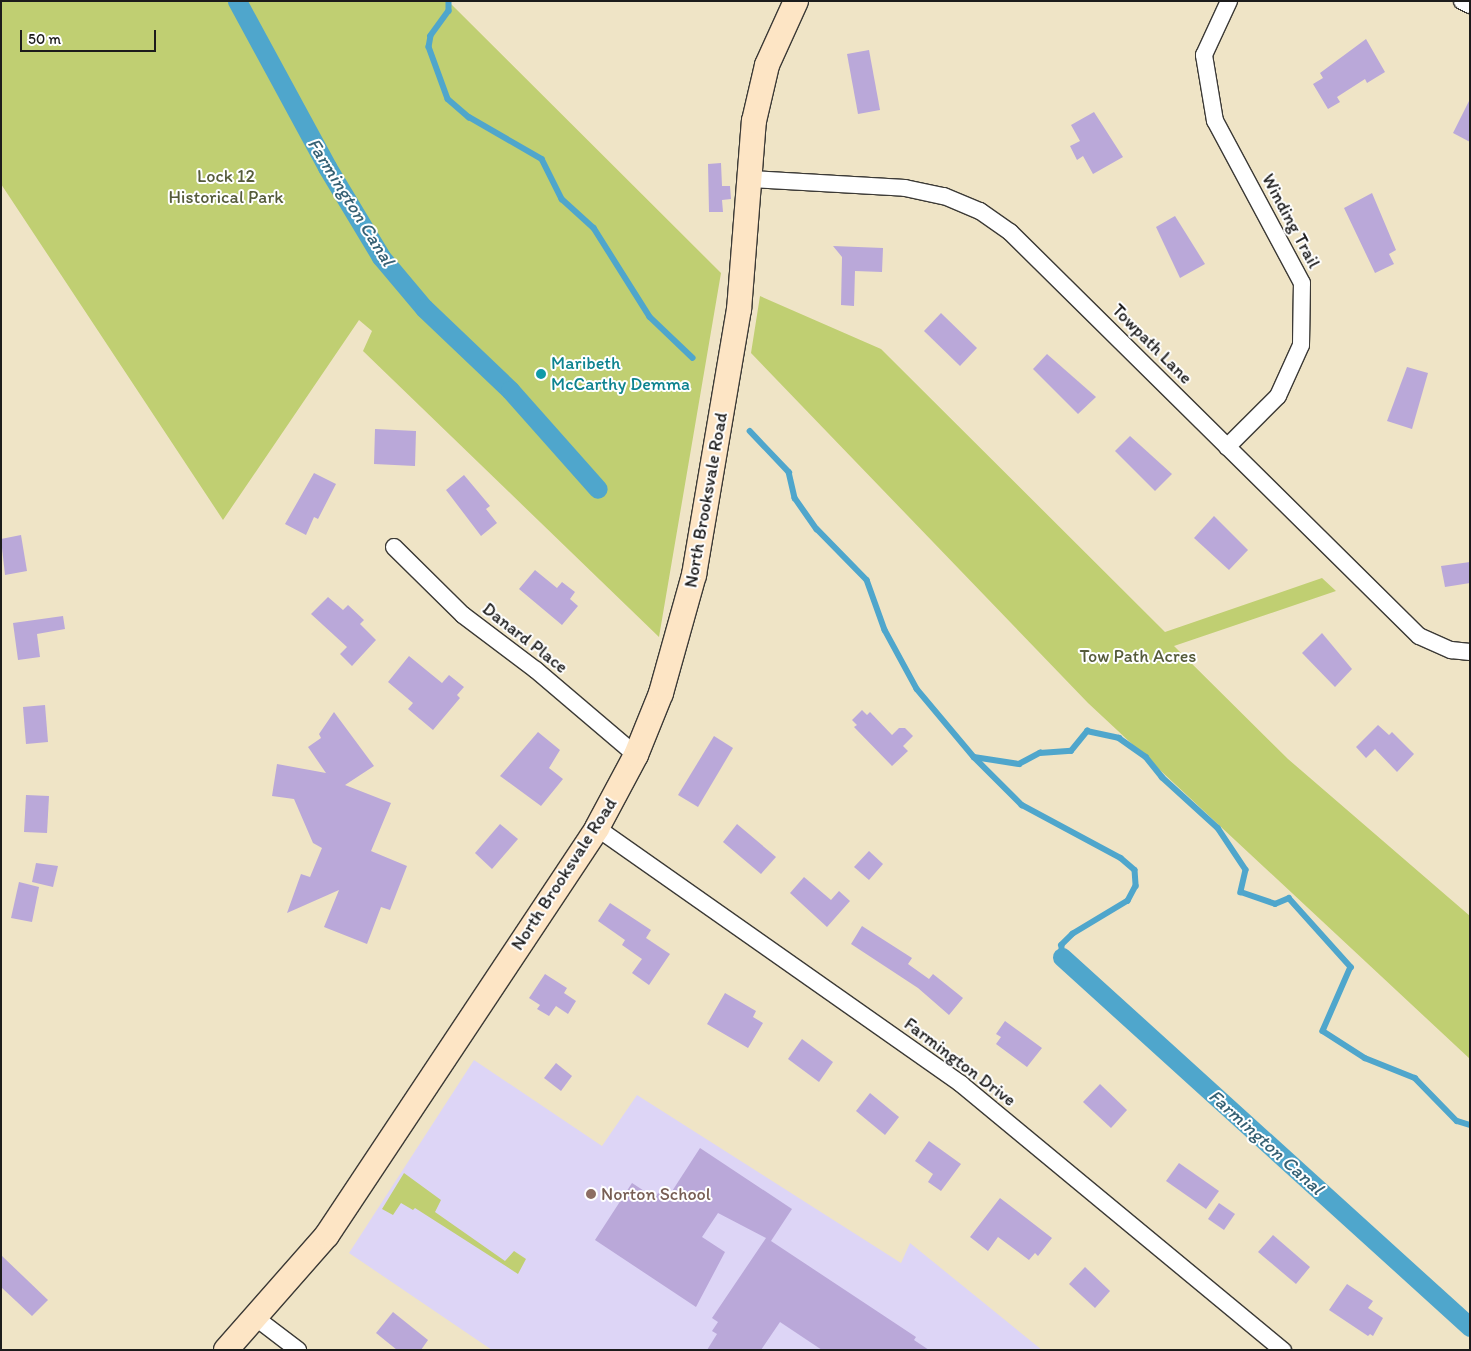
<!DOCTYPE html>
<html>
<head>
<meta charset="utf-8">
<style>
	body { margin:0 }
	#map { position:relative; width:1471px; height:1351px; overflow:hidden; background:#efe4c6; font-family:Itim,sans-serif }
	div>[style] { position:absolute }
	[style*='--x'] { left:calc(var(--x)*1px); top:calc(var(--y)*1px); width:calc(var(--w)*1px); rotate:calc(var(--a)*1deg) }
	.built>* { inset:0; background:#ddd5f6 }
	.green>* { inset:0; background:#c0cf72 }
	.stream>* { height:5.5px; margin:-2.75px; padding:0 2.75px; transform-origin:2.75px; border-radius:2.75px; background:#4fa6cc }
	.canal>* { height:19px; margin:-9.5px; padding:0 9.5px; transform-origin:9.5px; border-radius:9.5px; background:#4fa6cc }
	.building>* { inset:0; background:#baa8d9 }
	.roads { filter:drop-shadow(1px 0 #3c3a36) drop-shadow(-1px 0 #3c3a36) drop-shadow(0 1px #3c3a36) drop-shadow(0 -1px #3c3a36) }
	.minor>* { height:16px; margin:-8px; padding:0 8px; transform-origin:8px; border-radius:8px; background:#fff }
	.secondary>* { height:24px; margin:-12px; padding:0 12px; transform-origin:12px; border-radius:12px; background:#fde5c5 }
	.dots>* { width:14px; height:14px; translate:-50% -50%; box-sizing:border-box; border:2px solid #fff; border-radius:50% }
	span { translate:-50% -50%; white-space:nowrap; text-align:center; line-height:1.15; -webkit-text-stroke:4px #fff; paint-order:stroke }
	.park-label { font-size:18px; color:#555b3a }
	.street-label { font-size:18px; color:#1c1c1c }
	.culture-label { font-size:18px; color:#0d838f }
	.left { translate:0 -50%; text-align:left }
	.education-label { font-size:18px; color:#785e54 }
	.water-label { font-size:19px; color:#366174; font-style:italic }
	.frame { position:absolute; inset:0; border:2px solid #1c1c1c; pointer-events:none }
	.scale { position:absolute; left:20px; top:30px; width:136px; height:22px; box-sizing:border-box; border:2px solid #1c1c1c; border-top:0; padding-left:6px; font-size:15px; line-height:18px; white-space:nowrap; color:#1c1c1c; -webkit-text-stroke:4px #fff; paint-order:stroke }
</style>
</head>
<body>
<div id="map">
	<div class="built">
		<div style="clip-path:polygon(474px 1060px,602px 1146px,637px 1095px,901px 1263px,910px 1243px,1042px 1350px,492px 1350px,349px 1253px)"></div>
	</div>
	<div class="green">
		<div style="clip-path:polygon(1px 1px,448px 1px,721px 273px,659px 637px,363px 351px,372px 331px,359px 320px,223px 520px,1px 184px)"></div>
		<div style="clip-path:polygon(760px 296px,881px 349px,1165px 632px,1322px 578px,1336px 591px,1174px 646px,1288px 759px,1470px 916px,1470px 1059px,1088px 703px,751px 353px)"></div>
		<div style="clip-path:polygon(404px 1173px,441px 1200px,435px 1212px,505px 1261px,514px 1251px,526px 1259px,518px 1274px,415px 1208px,413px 1210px,401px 1203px,393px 1215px,382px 1209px)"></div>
	</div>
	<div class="stream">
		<div style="--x:449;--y:1;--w:10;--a:90"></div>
		<div style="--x:449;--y:11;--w:31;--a:126"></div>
		<div style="--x:431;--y:36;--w:11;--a:100"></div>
		<div style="--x:429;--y:47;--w:55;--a:69.9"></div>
		<div style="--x:448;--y:99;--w:28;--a:41"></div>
		<div style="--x:469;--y:117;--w:84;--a:29.9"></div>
		<div style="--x:542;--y:159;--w:45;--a:63.4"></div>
		<div style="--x:562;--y:199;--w:43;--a:42.2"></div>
		<div style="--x:594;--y:228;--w:105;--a:57.8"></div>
		<div style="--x:650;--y:317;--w:59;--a:43.6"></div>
		<div style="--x:750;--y:431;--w:57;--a:46.4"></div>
		<div style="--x:789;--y:472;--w:27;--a:77"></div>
		<div style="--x:795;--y:498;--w:38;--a:55"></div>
		<div style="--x:817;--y:529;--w:71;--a:45.6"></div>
		<div style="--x:867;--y:580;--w:53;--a:70.2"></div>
		<div style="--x:885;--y:630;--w:67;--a:61.5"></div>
		<div style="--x:917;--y:689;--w:89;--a:50"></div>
		<div style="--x:974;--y:757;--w:68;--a:45"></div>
		<div style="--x:1022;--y:805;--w:112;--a:28.2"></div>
		<div style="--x:1121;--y:858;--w:18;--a:41"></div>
		<div style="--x:1135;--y:870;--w:16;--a:86"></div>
		<div style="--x:1136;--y:886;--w:17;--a:118"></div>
		<div style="--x:1128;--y:901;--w:64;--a:149"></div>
		<div style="--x:1073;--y:934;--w:16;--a:135"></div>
		<div style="--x:1062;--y:945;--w:12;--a:90"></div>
		<div style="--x:974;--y:757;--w:46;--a:8.8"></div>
		<div style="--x:1019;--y:764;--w:24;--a:-28"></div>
		<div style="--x:1040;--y:753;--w:31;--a:-4"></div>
		<div style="--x:1071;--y:751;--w:26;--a:-51"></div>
		<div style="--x:1087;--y:731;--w:33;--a:12"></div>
		<div style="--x:1119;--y:738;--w:33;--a:35"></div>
		<div style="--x:1146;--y:757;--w:26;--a:51"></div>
		<div style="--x:1162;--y:777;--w:76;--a:42.3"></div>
		<div style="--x:1218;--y:828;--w:50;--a:56.3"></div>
		<div style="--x:1246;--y:870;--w:23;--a:103"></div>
		<div style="--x:1241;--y:892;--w:36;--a:19"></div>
		<div style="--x:1275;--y:904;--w:15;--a:-23"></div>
		<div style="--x:1289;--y:898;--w:93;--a:48.1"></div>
		<div style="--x:1351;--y:967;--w:70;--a:113.6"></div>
		<div style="--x:1323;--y:1031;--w:50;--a:32.7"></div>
		<div style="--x:1365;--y:1058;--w:54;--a:21.8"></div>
		<div style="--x:1415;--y:1078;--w:60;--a:45.7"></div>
		<div style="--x:1457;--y:1121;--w:14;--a:17"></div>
	</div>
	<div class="canal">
		<div style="--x:237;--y:1;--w:189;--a:61.5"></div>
		<div style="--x:327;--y:167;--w:105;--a:59"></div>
		<div style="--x:381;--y:257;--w:67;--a:49.9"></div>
		<div style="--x:424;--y:308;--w:119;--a:43.6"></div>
		<div style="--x:510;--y:390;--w:132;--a:48.4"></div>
		<div style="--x:1062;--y:957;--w:551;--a:42.2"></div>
	</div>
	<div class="building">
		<div style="clip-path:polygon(1366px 39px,1385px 72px,1367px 83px,1365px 79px,1337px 97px,1340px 102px,1328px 109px,1313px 84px,1323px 78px,1320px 73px)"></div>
		<div style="clip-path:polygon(869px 50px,880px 110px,858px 114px,847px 54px)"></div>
		<div style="clip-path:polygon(1470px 99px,1470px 142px,1453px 133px)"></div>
		<div style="clip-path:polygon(1094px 112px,1123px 157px,1093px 174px,1083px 156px,1077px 160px,1070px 146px,1080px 141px,1071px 125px)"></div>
		<div style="clip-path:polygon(721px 163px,722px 186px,730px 186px,731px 199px,722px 200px,723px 212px,709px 212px,708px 164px)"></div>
		<div style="clip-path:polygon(1372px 193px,1396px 250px,1389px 254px,1394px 264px,1375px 273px,1344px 208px)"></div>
		<div style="clip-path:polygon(1175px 216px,1205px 264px,1180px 278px,1156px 227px)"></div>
		<div style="clip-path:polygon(833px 246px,883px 248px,882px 272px,855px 271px,854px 306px,841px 305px,842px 257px)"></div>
		<div style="clip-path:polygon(941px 313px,977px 348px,960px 366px,924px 331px)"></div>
		<div style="clip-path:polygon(1047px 354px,1096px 397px,1078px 414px,1033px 369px)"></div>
		<div style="clip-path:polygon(1407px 367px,1428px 373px,1412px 429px,1387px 421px)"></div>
		<div style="clip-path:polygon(375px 429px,416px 431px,415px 466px,374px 464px)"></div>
		<div style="clip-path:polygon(1130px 436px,1172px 474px,1155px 491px,1115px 451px)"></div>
		<div style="clip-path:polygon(314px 473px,336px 484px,318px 519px,314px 517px,306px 535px,285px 524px)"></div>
		<div style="clip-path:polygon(464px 475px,490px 506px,486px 509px,497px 523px,481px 536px,446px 490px)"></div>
		<div style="clip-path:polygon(1214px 516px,1248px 550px,1229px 570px,1194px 538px)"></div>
		<div style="clip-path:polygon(21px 535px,27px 571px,5px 575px,1px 539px)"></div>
		<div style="clip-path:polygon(1470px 562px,1470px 583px,1445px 587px,1441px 566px)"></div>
		<div style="clip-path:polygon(535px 570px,557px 588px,562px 582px,575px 592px,570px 599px,578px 606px,562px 625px,519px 589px)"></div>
		<div style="clip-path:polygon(328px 597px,343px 610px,348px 605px,364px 620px,360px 624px,376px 640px,352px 666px,340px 654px,347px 647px,311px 614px)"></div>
		<div style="clip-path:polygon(63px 616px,65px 629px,37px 634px,40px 657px,18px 660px,13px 623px)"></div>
		<div style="clip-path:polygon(1322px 633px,1352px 669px,1335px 687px,1302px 653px)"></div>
		<div style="clip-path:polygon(409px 656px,442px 683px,449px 675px,464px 687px,457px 695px,460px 698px,433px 730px,408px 709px,413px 703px,388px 682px)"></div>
		<div style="clip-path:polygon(45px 705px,48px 742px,26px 744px,23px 707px)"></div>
		<div style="clip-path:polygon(862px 710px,867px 715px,870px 712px,892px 735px,899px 728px,905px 728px,913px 736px,903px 746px,908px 751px,892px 766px,854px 727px,857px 725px,852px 720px)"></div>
		<div style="clip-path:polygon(334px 712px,374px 766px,345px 785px,391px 803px,371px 851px,407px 866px,390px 910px,381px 907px,367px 944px,324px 927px,339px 890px,287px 913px,301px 874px,310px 877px,322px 848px,313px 843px,294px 799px,272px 796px,277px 764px,326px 773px,308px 747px,321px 738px,319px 734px)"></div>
		<div style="clip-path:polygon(1378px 725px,1389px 735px,1392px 732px,1414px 754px,1397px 772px,1375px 749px,1366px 758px,1356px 747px)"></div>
		<div style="clip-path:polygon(538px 732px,560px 750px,549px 768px,563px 779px,541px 806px,500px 776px)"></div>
		<div style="clip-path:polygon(714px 736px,733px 748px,698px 807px,678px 795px)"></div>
		<div style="clip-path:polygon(26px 795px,49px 796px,47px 833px,24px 832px)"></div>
		<div style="clip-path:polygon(500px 824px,518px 839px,492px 869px,475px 853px)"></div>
		<div style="clip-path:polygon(737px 824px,776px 857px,761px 874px,723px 842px)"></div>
		<div style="clip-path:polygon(869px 851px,883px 864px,869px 880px,854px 867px)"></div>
		<div style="clip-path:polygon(36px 863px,58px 866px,53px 887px,32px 882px)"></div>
		<div style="clip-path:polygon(804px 877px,831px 900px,839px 891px,850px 901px,827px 927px,790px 893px)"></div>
		<div style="clip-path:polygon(19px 882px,39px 887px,32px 922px,11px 918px)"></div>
		<div style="clip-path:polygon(610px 903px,651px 930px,646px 938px,670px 954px,649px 985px,632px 973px,642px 959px,622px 945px,625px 940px,598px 921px)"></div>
		<div style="clip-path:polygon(862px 926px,912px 958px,908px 964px,929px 979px,933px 974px,963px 998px,949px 1015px,918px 988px,851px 944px)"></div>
		<div style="clip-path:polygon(545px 974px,567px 988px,564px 993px,576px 1001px,568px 1014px,556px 1006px,549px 1016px,537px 1009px,540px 1005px,529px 998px)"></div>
		<div style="clip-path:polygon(725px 993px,756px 1011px,753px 1017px,763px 1023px,748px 1048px,707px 1024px)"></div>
		<div style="clip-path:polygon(1005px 1021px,1042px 1048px,1027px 1067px,996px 1044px,1001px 1037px,996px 1034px)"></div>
		<div style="clip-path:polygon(802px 1039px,833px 1062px,819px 1082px,788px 1059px)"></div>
		<div style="clip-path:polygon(556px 1063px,572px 1076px,561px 1091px,544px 1078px)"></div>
		<div style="clip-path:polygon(1100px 1084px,1127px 1110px,1111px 1128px,1083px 1102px)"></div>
		<div style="clip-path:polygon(870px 1093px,899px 1117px,885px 1135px,856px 1111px)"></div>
		<div style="clip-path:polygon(929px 1141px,961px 1164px,941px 1191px,928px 1182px,933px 1174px,915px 1161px)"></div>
		<div style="clip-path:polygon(700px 1148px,792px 1209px,771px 1241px,916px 1337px,914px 1340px,929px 1350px,822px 1350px,780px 1322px,761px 1350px,707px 1350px,717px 1334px,712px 1331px,718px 1322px,712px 1318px,766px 1238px,718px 1213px,702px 1237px,725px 1252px,696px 1307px,595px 1240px,632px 1183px,655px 1198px,658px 1193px,667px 1199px)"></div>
		<div style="clip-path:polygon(1179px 1163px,1219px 1191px,1206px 1209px,1166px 1181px)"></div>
		<div style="clip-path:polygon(1000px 1198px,1052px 1238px,1038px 1256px,1035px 1253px,1029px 1260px,998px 1237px,988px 1251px,970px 1237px)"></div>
		<div style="clip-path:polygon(1219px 1203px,1235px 1214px,1224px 1230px,1208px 1219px)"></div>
		<div style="clip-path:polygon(1273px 1235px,1310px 1267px,1296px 1284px,1258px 1252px)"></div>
		<div style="clip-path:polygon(1px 1255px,48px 1300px,32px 1316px,1px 1287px)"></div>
		<div style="clip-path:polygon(1085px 1267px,1110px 1291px,1095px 1308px,1069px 1284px)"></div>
		<div style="clip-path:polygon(1347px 1284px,1373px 1301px,1368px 1308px,1383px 1318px,1373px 1336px,1370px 1334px,1368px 1336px,1329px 1310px)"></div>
		<div style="clip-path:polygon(393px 1312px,428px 1340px,421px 1350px,397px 1350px,376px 1333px)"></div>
	</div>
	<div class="roads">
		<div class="minor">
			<div style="--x:1462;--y:1;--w:9;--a:27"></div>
			<div style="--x:751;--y:179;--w:154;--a:3.3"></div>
			<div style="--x:905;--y:188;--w:40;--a:12"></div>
			<div style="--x:944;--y:196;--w:39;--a:23"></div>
			<div style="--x:980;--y:211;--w:37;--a:35"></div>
			<div style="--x:1010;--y:232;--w:575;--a:44.65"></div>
			<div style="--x:1419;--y:636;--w:35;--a:24"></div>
			<div style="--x:1451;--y:650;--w:19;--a:6"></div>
			<div style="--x:1227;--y:447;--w:72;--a:-45"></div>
			<div style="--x:1278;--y:396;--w:56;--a:-65.7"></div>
			<div style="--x:1301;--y:345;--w:62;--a:-89.1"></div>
			<div style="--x:1302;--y:283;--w:184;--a:-118.2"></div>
			<div style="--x:1215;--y:121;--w:67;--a:-99.5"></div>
			<div style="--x:1204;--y:55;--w:60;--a:-65.2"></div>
			<div style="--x:394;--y:547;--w:97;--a:44.6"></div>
			<div style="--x:463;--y:615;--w:91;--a:37"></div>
			<div style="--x:536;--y:670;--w:131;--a:40.4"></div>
			<div style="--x:597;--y:828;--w:445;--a:35.1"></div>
			<div style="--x:961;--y:1084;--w:418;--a:39.6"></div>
			<div style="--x:256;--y:1318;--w:53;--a:37.3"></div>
		</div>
		<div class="secondary">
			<div style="--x:226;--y:1350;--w:153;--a:-48.7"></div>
			<div style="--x:327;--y:1235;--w:488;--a:-56.4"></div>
			<div style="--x:597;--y:828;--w:83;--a:-61.9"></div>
			<div style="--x:636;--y:755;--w:67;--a:-68"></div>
			<div style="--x:661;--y:693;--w:123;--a:-74.4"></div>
			<div style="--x:694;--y:575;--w:269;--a:-80.4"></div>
			<div style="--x:739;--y:310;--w:190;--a:-85.5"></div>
			<div style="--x:754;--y:121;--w:57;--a:-76.9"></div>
			<div style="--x:767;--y:65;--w:70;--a:-65.6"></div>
		</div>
	</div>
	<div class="dots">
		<div style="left:541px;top:374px;background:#0f9aa8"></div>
		<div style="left:591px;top:1194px;background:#8d6e63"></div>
	</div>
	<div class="park-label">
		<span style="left:226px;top:187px">Lock 12<br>Historical Park</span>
		<span style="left:1138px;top:656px">Tow Path Acres</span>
	</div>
	<div class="street-label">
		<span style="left:1291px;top:221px;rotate:62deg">Winding Trail</span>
		<span style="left:1152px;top:344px;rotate:45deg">Towpath Lane</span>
		<span style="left:706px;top:500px;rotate:-80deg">North Brooksvale Road</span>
		<span style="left:525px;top:638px;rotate:38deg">Danard Place</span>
		<span style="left:564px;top:874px;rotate:-57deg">North Brooksvale Road</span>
		<span style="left:960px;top:1062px;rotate:37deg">Farmington Drive</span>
	</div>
	<div class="culture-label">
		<span class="left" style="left:551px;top:374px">Maribeth<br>McCarthy Demma</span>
	</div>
	<div class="education-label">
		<span class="left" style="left:601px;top:1194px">Norton School</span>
	</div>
	<div class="water-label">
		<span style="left:351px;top:202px;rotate:58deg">Farmington Canal</span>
		<span style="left:1266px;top:1142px;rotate:42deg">Farmington Canal</span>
	</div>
	<div class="frame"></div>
	<div class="scale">50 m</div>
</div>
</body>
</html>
